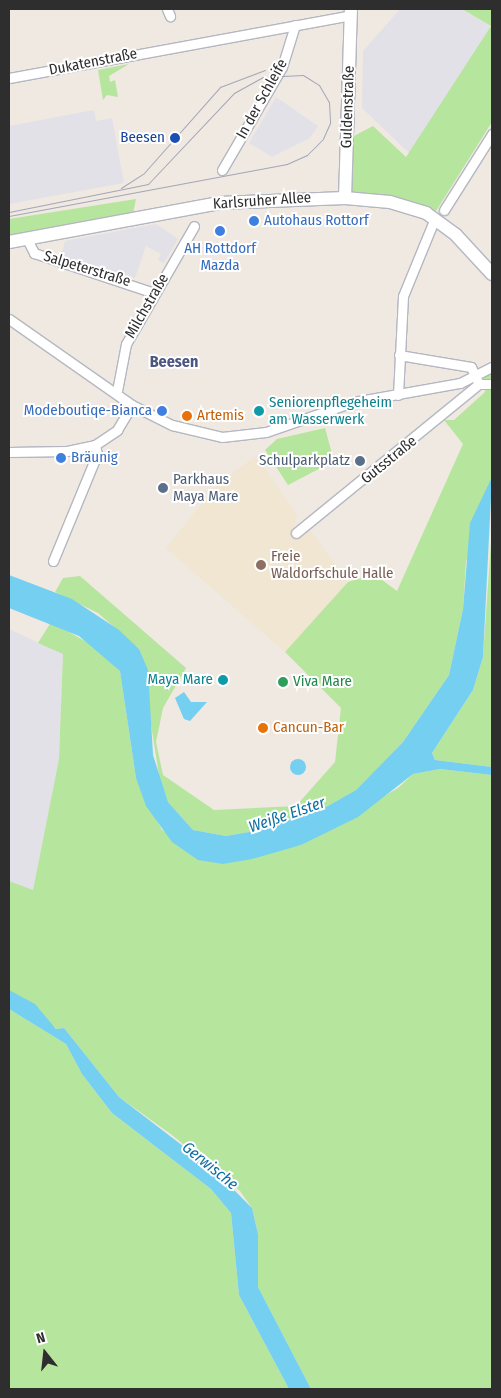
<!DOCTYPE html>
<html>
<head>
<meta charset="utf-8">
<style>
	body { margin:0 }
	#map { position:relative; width:501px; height:1398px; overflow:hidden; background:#efe9e1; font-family:"Fira Sans Condensed",sans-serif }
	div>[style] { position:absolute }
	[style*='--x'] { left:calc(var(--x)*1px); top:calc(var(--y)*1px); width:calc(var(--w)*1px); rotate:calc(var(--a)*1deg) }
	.industrial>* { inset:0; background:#e3e1e8 }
	.education>* { inset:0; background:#f0e6d1 }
	.green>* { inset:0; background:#b6e59e }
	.water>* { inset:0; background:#75cff0 }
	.round { border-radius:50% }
	.roads { filter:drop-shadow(1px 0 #b4b7c1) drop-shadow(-1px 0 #b4b7c1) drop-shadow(0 1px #b4b7c1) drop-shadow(0 -1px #b4b7c1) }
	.street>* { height:9px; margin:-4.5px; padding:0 4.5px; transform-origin:4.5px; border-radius:4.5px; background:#fff }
	.secondary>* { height:12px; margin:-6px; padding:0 6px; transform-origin:6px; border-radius:6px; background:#fff }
	.tram>* { height:1px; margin:-0.5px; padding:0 0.5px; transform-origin:0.5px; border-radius:0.5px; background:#a3a6b8 }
	.dots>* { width:14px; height:14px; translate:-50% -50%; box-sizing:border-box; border:2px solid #fff; border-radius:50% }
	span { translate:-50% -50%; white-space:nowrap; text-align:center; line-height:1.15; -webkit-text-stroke:4px #fff; paint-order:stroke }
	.street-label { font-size:15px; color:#2e2e2e }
	.transit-label { font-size:15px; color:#164399 }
	.right { translate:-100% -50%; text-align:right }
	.shop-label { font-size:15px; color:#366cbe }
	.left { translate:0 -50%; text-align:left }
	.culture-label { font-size:15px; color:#0d838f }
	.food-label { font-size:15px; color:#c56008 }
	.service-label { font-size:15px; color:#4e5e75 }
	.education-label { font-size:15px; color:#785e54 }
	.leisure-label { font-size:15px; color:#27864d }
	.neighbourhood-label { font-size:16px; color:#4d5680; font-weight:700 }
	.water-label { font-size:16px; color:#0d6fa3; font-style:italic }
	.frame { position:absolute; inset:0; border:10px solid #2e2e2e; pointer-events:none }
	.north { position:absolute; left:20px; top:1328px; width:50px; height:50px; -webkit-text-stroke:4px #fff; paint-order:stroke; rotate:344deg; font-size:14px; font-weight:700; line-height:20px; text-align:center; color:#2e2e2e }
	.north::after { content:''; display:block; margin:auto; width:18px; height:22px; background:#2e2e2e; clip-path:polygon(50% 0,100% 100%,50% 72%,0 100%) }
</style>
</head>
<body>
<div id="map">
	<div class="industrial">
		<div style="clip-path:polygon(400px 9px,462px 9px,491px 26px,409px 153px,362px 108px,363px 51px)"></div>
		<div style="clip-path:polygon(276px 97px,318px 126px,310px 138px,272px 157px,249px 143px)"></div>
		<div style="clip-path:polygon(94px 110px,96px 121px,112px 118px,124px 183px,9px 204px,9px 126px)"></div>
		<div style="clip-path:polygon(156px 224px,178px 239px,164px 263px,158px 260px,161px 254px,146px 246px,135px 278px,61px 256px,65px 241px)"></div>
		<div style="clip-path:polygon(9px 629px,63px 654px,59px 759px,33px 891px,9px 881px)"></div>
	</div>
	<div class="education">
		<div style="clip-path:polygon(256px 456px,297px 515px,294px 529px,302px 537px,310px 530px,348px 582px,285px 652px,166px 548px,217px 484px)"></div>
	</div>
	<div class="green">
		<div style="clip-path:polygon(462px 9px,492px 9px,492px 122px,436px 211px,414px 202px,351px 195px,352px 137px,373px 126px,406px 157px,491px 26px)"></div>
		<div style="clip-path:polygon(129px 64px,109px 76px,110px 82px,115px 80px,118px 97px,107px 95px,103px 100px,98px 70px)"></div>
		<div style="clip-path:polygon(136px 199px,133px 213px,9px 237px,9px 219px)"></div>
		<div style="clip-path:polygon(492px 373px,492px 477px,466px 562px,463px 609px,449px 675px,403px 742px,356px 790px,319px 811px,249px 832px,226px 836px,193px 830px,168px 802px,160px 781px,139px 649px,98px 613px,55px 592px,63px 578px,80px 576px,186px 668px,163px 708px,156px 742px,163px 775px,214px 810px,296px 806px,335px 762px,341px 708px,285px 652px,348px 582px,374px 574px,397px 591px,463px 444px,444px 420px,454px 420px,485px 392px,484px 378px)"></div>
		<div style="clip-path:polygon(325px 428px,334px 461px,288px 485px,265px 450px,277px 439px)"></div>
		<div style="clip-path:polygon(492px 527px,492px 767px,435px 760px,432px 753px,473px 690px,483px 657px)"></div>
		<div style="clip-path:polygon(51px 622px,101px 650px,120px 671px,136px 778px,162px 830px,223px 864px,301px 845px,398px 788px,413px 774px,440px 769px,492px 775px,492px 1389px,311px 1389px,258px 1287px,258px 1234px,252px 1208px,240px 1191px,172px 1135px,119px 1097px,64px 1028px,57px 1029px,9px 990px,9px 881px,33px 890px,59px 759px,63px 654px,38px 643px)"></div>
		<div style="clip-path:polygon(9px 1009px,66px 1044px,82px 1074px,112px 1113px,211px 1189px,231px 1213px,239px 1295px,289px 1389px,9px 1389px)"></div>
	</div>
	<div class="water">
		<div style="clip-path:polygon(492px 477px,483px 657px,473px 690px,432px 753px,435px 760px,492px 767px,492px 775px,440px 769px,413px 774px,358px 817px,301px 845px,252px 859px,223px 864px,198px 860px,172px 842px,146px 806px,136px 778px,120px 671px,79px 636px,9px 608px,9px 575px,72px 599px,119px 630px,139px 649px,148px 670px,153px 755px,168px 802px,193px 830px,226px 836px,249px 832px,319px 811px,356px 790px,403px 742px,449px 675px,463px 609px,470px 523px)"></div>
		<div style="clip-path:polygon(184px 692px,191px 702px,207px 702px,190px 721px,184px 719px,175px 698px)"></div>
		<div class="round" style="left:290px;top:759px;width:16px;height:16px"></div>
		<div style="clip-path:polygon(9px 990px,35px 1004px,56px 1029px,64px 1028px,119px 1097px,213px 1169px,252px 1208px,258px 1234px,258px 1287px,311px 1389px,289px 1389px,239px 1295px,231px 1213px,211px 1189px,112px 1113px,82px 1074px,66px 1044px,9px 1009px)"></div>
	</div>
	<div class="roads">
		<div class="street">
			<div style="--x:167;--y:9;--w:8;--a:67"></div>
			<div style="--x:9;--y:78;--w:348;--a:-10.4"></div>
			<div style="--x:222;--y:170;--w:119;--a:-59.8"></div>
			<div style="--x:282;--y:67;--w:44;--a:-72.8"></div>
			<div style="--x:444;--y:210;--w:90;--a:-57.7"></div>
			<div style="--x:27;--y:239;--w:16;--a:63"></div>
			<div style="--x:34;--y:253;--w:126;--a:18.4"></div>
			<div style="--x:9;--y:319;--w:150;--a:35"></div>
			<div style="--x:132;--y:405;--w:45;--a:26.6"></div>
			<div style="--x:172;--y:425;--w:51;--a:13.5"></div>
			<div style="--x:222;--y:437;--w:44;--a:-6.5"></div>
			<div style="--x:266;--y:432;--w:92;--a:-19"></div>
			<div style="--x:353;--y:402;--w:109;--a:-10.1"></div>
			<div style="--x:460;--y:383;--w:36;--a:-27"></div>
			<div style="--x:399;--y:355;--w:73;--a:9.5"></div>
			<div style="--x:471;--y:367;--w:19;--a:65"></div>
			<div style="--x:479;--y:384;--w:13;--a:0"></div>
			<div style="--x:117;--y:391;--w:48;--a:-79.2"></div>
			<div style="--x:126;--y:344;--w:136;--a:-60"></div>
			<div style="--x:398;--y:395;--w:99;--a:-87.1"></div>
			<div style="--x:403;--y:296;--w:79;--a:-67.7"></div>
			<div style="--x:9;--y:452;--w:58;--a:-1"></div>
			<div style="--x:67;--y:451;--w:29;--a:-12"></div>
			<div style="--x:95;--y:445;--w:27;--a:-34"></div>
			<div style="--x:117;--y:430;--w:29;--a:-59"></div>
			<div style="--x:296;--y:533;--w:236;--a:-39.2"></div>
			<div style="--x:53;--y:561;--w:116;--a:-67.6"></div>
			<div style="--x:97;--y:454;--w:9;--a:-103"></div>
		</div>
		<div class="secondary">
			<div style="--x:345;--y:198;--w:189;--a:-88.2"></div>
			<div style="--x:9;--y:242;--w:214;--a:-10.5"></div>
			<div style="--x:219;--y:203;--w:126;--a:-2.3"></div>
			<div style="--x:345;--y:198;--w:45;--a:5.1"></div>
			<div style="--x:390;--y:202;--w:38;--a:17"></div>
			<div style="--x:426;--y:213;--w:37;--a:36"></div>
			<div style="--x:456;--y:235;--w:53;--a:47.3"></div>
		</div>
	</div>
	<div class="tram">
		<div style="--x:121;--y:188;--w:27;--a:-33"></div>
		<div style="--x:144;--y:173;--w:115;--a:-48.5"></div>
		<div style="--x:220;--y:87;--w:48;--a:-20.7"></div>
		<div style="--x:9;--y:212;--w:142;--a:-11.4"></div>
		<div style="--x:148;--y:184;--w:125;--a:-46.6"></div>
		<div style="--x:234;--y:93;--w:33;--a:-29"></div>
		<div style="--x:263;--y:77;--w:40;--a:-2.9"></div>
		<div style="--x:303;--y:75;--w:19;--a:32"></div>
		<div style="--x:319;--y:85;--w:20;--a:60"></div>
		<div style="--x:329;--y:102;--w:21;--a:87"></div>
		<div style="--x:330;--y:123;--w:17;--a:114"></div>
		<div style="--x:323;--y:139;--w:23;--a:135"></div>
		<div style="--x:307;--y:155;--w:22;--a:156"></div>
		<div style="--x:287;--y:164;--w:283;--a:169.4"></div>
	</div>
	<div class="dots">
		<div style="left:175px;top:138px;background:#1a4fb4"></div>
		<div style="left:254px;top:221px;background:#3f7fe0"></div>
		<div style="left:220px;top:231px;background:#3f7fe0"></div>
		<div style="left:162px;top:411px;background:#3f7fe0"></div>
		<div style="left:259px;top:411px;background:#0f9aa8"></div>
		<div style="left:187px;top:416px;background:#e8710a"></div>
		<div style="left:61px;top:458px;background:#3f7fe0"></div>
		<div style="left:360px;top:461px;background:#5c6f8a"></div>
		<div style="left:163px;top:488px;background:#5c6f8a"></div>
		<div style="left:261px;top:565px;background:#8d6e63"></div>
		<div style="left:223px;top:680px;background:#0f9aa8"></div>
		<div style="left:283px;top:682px;background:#2e9e5b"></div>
		<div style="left:263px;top:728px;background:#e8710a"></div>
	</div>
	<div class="street-label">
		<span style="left:93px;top:62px;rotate:-11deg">Dukatenstraße</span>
		<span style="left:262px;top:99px;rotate:-61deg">In der Schleife</span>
		<span style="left:348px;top:107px;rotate:-88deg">Guldenstraße</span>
		<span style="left:262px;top:201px;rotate:-4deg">Karlsruher Allee</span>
		<span style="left:87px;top:269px;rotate:17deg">Salpeterstraße</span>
		<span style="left:147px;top:306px;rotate:-60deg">Milchstraße</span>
		<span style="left:389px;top:460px;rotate:-39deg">Gutsstraße</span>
	</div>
	<div class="transit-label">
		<span class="right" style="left:165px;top:138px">Beesen</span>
	</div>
	<div class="shop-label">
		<span class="left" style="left:264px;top:221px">Autohaus Rottorf</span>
		<span style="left:220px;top:257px">AH Rottdorf<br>Mazda</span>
		<span class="right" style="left:152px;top:411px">Modeboutiqe-Bianca</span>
		<span class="left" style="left:71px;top:458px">Bräunig</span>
	</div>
	<div class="culture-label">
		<span class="left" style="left:269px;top:411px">Seniorenpflegeheim<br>am Wasserwerk</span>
		<span class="right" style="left:213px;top:680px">Maya Mare</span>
	</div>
	<div class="food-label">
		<span class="left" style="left:197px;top:416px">Artemis</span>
		<span class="left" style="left:273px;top:728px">Cancun-Bar</span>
	</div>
	<div class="service-label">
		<span class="right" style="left:350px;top:461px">Schulparkplatz</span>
		<span class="left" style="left:173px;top:488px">Parkhaus<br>Maya Mare</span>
	</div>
	<div class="education-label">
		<span class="left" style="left:271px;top:565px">Freie<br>Waldorfschule Halle</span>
	</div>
	<div class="leisure-label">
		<span class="left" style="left:293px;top:682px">Viva Mare</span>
	</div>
	<div class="neighbourhood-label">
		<span style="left:174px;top:362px">Beesen</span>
	</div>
	<div class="water-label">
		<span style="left:287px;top:815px;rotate:-19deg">Weiße Elster</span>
		<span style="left:210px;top:1166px;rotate:39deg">Gerwische</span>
	</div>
	<div class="frame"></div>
	<div class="north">N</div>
</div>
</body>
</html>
